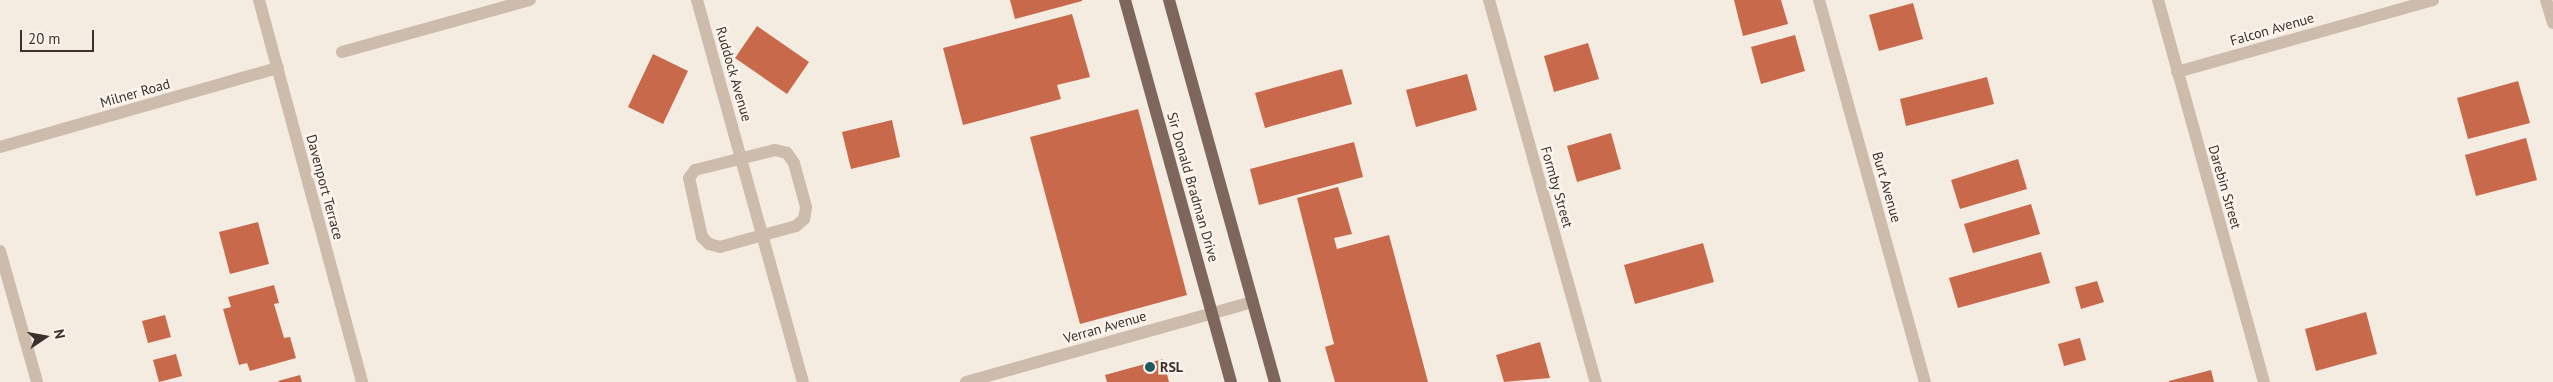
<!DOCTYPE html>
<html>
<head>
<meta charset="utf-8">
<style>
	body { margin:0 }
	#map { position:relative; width:2553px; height:382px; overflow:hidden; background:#f4ebe1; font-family:"PT Sans",sans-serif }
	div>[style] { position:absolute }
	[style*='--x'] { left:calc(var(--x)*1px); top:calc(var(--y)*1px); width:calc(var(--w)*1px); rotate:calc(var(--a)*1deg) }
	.building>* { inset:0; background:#c8694b }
	.minor>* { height:12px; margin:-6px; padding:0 6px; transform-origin:6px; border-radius:6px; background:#cdbbac }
	.primary>* { height:12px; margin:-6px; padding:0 6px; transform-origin:6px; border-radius:6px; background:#7d675c }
	.dots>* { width:14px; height:14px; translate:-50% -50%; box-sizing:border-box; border:2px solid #fbf5ee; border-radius:50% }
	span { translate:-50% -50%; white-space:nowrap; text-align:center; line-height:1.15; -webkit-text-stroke:5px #fbf5ee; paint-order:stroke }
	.street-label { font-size:14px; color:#3b302b }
	.poi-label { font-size:14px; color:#3b302b; font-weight:700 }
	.left { translate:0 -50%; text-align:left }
	.north { position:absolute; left:20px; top:312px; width:50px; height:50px; -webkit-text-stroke:4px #fbf5ee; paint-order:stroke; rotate:78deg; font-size:14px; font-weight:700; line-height:20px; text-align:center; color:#3b302b }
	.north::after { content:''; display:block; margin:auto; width:18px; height:22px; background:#3b302b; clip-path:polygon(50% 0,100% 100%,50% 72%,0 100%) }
	.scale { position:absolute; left:20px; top:30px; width:74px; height:22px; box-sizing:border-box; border:2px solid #3b302b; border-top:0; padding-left:6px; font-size:15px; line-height:18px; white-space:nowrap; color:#3b302b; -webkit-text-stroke:4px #fbf5ee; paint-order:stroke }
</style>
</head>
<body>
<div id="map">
	<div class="building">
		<div style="clip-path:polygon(1010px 0,1082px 0,1082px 1px,1015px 19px)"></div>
		<div style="clip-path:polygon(1734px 0,1781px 0,1788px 24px,1743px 36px)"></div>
		<div style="clip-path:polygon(1913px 3px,1923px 39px,1879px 51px,1869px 15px)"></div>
		<div style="clip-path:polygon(1072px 14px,1090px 77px,1057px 85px,1061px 99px,963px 125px,943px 48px)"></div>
		<div style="clip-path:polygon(757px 26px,809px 62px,787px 94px,735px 58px)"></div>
		<div style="clip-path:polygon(1795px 35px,1805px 71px,1761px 84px,1751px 47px)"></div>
		<div style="clip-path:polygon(1588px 43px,1599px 79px,1554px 92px,1544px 56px)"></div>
		<div style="clip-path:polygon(653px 54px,688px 71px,663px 124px,628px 107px)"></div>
		<div style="clip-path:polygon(1342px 69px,1352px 104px,1265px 128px,1255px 93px)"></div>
		<div style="clip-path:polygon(1467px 74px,1477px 110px,1416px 127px,1406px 90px)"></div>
		<div style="clip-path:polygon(1987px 77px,1994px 104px,1906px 126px,1900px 99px)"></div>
		<div style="clip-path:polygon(2518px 81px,2530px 123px,2468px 139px,2457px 98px)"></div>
		<div style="clip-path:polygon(1138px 109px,1187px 295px,1080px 324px,1030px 137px)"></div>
		<div style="clip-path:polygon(892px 120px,900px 157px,851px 169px,842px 132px)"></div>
		<div style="clip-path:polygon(1611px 133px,1621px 169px,1577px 182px,1567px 146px)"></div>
		<div style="clip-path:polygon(2526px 138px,2537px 180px,2476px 196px,2465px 155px)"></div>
		<div style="clip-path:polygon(1354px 142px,1363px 177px,1259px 205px,1250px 169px)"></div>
		<div style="clip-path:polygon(2018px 159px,2027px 189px,1960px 209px,1951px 180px)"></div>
		<div style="clip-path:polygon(1338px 187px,1352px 234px,1334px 238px,1337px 249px,1389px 235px,1428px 382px,1335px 382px,1325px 347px,1334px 344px,1297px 198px)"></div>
		<div style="clip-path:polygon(2031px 204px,2040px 234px,1973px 253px,1964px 224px)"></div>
		<div style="clip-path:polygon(258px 222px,269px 264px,230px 274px,219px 232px)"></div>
		<div style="clip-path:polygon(1703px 243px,1714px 282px,1635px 304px,1624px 265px)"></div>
		<div style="clip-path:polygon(2041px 252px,2050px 283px,1958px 308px,1949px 278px)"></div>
		<div style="clip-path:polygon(2097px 281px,2104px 302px,2081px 309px,2075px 287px)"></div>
		<div style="clip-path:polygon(274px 285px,279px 303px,274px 304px,284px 338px,290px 337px,296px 358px,250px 371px,247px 363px,239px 365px,223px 309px,231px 307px,228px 297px)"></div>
		<div style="clip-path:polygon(2366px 312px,2377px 354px,2316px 371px,2305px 329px)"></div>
		<div style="clip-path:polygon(165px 315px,171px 337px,148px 343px,142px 321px)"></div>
		<div style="clip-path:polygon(2080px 338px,2086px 360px,2064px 366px,2058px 344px)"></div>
		<div style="clip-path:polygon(1540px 342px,1550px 378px,1504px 382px,1496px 355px)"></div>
		<div style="clip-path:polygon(176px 354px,182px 376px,159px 382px,153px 360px)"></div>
		<div style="clip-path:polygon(1163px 359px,1169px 382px,1107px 382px,1105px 375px)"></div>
		<div style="clip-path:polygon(2211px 370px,2214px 382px,2169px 382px,2169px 381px)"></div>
		<div style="clip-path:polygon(300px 375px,302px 382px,279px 382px,278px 381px)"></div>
	</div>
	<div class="minor">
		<div style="--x:259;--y:0;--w:396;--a:74.9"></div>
		<div style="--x:697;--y:0;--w:396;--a:74.5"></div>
		<div style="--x:1489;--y:0;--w:397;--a:74.4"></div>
		<div style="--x:1819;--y:0;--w:396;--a:74.5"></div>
		<div style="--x:2158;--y:0;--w:396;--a:74.5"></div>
		<div style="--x:2546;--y:0;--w:24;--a:73"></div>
		<div style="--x:342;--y:52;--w:195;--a:-15.5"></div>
		<div style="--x:2177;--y:72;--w:266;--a:-15.7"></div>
		<div style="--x:0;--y:147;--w:289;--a:-15.9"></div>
		<div style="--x:775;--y:150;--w:12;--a:14"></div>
		<div style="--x:787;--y:153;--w:12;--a:55"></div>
		<div style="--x:794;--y:163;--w:46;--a:74.7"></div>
		<div style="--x:806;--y:207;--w:12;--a:99"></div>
		<div style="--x:804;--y:219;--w:11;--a:139"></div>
		<div style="--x:796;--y:226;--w:79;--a:164.6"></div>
		<div style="--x:720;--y:247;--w:11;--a:-165"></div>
		<div style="--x:709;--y:244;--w:10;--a:-135"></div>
		<div style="--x:702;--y:237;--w:60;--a:-102.4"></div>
		<div style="--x:689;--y:178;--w:10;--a:-53"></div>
		<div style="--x:695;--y:170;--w:82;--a:-14"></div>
		<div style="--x:0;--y:251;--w:136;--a:74.2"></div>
		<div style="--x:966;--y:382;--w:298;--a:-15.6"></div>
	</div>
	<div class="primary">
		<div style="--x:1125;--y:0;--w:396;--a:74.5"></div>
		<div style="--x:1169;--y:0;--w:396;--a:74.5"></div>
	</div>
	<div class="dots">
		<div style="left:1150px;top:367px;background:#1f5a5e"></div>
	</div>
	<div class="street-label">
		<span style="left:2272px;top:29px;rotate:-16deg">Falcon Avenue</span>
		<span style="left:734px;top:74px;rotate:74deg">Ruddock Avenue</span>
		<span style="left:135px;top:93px;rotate:-16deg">Milner Road</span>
		<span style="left:325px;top:187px;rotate:75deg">Davenport Terrace</span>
		<span style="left:1193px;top:187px;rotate:74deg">Sir Donald Bradman Drive</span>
		<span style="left:1557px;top:187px;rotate:74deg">Formby Street</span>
		<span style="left:1887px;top:187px;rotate:74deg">Burt Avenue</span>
		<span style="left:2225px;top:187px;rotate:74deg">Darebin Street</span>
		<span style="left:1105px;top:327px;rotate:-16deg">Verran Avenue</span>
	</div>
	<div class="poi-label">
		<span class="left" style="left:1160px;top:367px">RSL</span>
	</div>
	<div class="north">N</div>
	<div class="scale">20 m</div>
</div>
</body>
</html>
